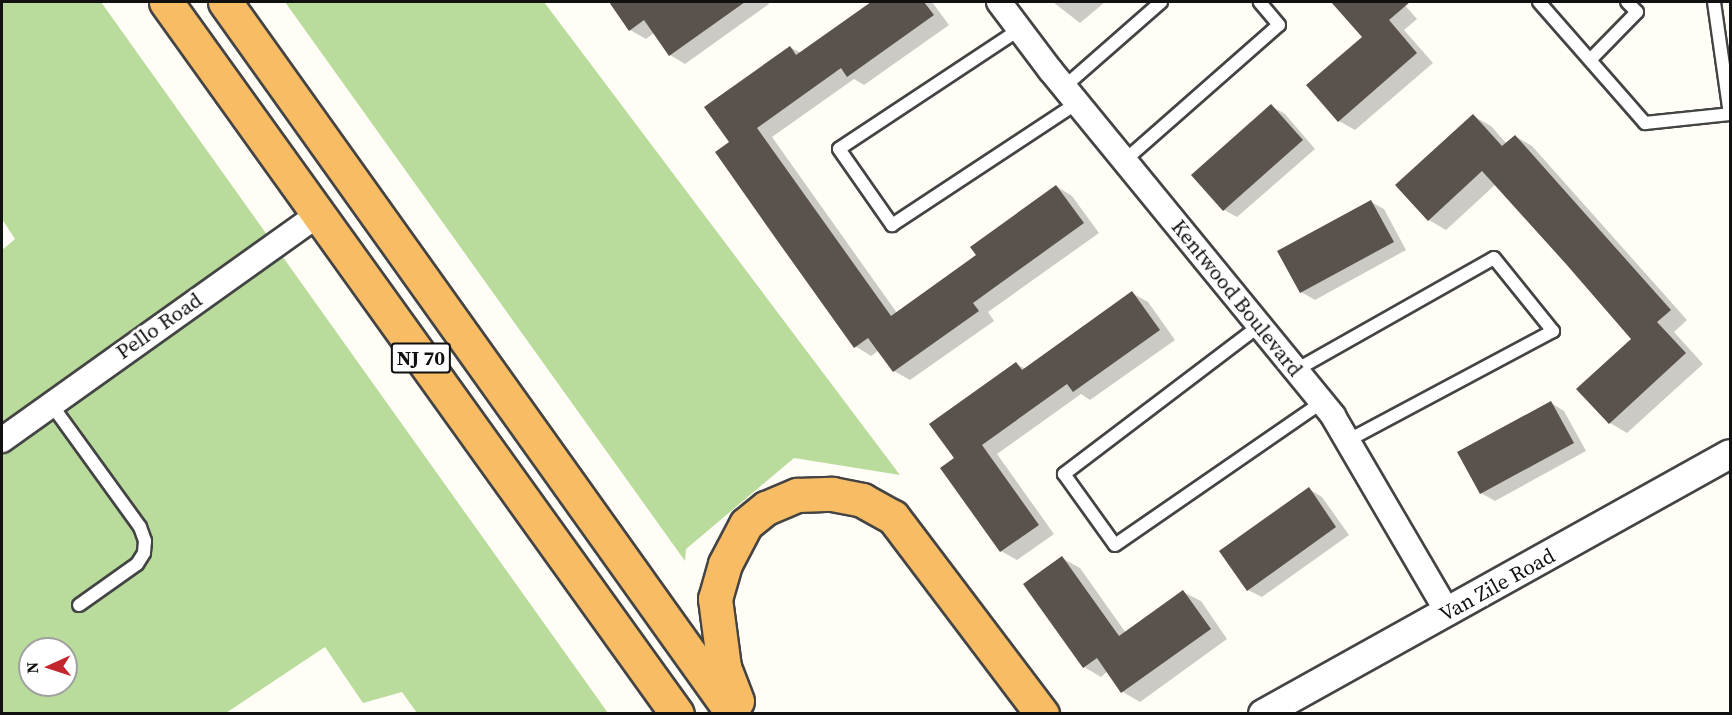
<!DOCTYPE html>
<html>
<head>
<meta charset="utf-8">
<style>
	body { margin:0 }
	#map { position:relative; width:1732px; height:715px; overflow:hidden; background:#fffdf5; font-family:"Source Serif 4",serif }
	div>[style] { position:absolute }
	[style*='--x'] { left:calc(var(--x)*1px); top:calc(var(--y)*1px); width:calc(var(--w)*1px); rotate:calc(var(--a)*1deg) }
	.forest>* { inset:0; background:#b9dc9c }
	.shadow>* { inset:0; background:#0003 }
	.building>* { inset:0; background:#5a524d }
	.roads { filter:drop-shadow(2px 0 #444) drop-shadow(-2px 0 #444) drop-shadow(0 2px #444) drop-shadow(0 -2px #444) }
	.service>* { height:12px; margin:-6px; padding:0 6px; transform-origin:6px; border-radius:6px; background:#fff }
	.minor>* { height:24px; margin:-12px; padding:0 12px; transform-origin:12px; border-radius:12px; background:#fff }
	.tertiary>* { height:28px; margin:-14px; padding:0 14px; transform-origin:14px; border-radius:14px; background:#fff }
	.trunk>* { height:33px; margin:-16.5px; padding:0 16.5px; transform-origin:16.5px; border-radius:16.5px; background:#f7bc64 }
	span { translate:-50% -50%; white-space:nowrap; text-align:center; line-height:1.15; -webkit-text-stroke:6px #fff; paint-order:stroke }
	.shield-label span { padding:2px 4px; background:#fff; border:2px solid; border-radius:4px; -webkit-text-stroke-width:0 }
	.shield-label { font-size:20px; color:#111; font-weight:700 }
	.street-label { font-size:21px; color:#111 }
	.frame { position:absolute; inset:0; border:3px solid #111; pointer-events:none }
	.north { position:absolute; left:18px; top:637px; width:60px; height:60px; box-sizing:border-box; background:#fff; border:2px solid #a0a0a0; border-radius:50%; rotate:267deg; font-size:16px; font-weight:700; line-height:24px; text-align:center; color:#111 }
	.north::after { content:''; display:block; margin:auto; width:21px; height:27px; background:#c4262e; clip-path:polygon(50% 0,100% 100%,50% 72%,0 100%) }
</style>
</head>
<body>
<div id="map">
	<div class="forest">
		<div style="clip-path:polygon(evenodd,2px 2px,101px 2px,608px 713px,417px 713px,402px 692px,363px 703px,325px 647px,226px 713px,2px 713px,2px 250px,15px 239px,2px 219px,2px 2px,30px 649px,66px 649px,66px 685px,30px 685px,30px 649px)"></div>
		<div style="clip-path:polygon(285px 2px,544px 2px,900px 475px,794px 458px,686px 549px,685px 561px)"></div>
	</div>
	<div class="shadow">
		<div style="clip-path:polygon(610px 2px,768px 2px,769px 4px,685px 64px,670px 55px,654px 33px,646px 39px,630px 30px)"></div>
		<div style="clip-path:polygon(873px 2px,932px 2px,949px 25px,864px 85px,854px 79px,772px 137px,897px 313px,978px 256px,1056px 186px,1072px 196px,1099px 233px,988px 312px,994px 321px,910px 380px,894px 371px,879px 350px,871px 356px,855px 346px,731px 142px,790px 47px,801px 53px)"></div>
		<div style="clip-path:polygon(1053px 2px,1105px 2px,1080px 23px)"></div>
		<div style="clip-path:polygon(1333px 2px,1402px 2px,1417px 19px,1404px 30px,1433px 63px,1355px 130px,1339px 121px,1364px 37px)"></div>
		<div style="clip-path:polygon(1271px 106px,1285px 114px,1315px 149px,1237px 217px,1224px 210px)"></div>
		<div style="clip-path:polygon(1473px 116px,1491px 126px,1507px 144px,1515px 136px,1532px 146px,1687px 320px,1674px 332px,1703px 364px,1627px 433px,1610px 423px,1633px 339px,1496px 184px,1446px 230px,1429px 220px)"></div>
		<div style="clip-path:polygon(1371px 202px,1384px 209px,1406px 250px,1315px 300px,1301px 292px)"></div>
		<div style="clip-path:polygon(1132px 293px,1148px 302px,1175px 340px,1090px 400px,1081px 394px,997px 454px,1054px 534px,1017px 560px,1001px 551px,956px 459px,1016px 364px,1026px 369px)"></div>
		<div style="clip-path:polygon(1551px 403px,1564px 411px,1586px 451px,1495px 501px,1481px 493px)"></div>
		<div style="clip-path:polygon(1309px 489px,1322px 497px,1349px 535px,1262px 597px,1248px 590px)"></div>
		<div style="clip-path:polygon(1062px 558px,1080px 568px,1126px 633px,1183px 592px,1201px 601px,1227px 639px,1140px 702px,1123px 692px,1108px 671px,1101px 677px,1084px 667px)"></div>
	</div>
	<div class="building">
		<div style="clip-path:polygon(609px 2px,745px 2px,669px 56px,644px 20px,629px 31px)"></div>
		<div style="clip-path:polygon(871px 2px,924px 2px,934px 15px,847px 77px,841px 68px,757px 128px,891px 316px,976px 255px,970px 247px,1056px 185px,1084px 223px,973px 303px,979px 311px,893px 372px,868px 338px,854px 348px,774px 236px,715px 152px,729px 142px,704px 107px,790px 46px,796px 55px)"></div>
		<div style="clip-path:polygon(1331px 2px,1410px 2px,1389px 20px,1417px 53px,1338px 122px,1306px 85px,1362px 37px)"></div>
		<div style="clip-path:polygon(1271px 104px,1303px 140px,1223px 211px,1191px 175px)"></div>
		<div style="clip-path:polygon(1473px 114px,1502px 146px,1515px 135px,1671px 310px,1657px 322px,1686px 353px,1609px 424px,1576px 389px,1631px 339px,1566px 264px,1482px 171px,1428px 221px,1395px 185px)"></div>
		<div style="clip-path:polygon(1371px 200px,1394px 242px,1300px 293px,1277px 251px)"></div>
		<div style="clip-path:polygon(1132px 291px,1160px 330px,1073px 392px,1067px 384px,982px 445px,1039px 525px,1000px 552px,940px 468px,954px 458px,929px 424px,1016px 362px,1022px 370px)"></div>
		<div style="clip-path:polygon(1551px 401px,1574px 443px,1480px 494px,1457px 452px)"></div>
		<div style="clip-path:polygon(1309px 487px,1336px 527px,1247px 591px,1219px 551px)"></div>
		<div style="clip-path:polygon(1062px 556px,1119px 636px,1183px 590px,1211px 629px,1121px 693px,1097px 658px,1083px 668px,1023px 584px)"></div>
	</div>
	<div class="roads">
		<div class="service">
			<div style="--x:1539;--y:2;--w:161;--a:48.8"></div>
			<div style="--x:1645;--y:123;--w:85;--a:-6"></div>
			<div style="--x:1714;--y:2;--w:113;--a:81.9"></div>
			<div style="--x:1020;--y:29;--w:217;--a:146.5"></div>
			<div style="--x:839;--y:149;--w:93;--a:55.1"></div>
			<div style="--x:892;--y:225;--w:222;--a:-33.4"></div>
			<div style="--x:1590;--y:60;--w:67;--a:-45.6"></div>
			<div style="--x:1637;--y:12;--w:14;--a:-135"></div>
			<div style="--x:1064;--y:87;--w:129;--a:-41.2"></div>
			<div style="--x:1124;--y:161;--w:206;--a:-41.3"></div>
			<div style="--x:1279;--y:25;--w:30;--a:-130"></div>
			<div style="--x:1259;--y:326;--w:245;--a:142.8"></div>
			<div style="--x:1064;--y:474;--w:87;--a:54.3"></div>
			<div style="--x:1115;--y:545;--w:252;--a:-34.6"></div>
			<div style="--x:1296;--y:370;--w:227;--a:-29.5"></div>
			<div style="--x:1494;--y:258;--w:94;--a:51.1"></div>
			<div style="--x:1553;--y:331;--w:231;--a:151.9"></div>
			<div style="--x:51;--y:404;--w:152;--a:54.1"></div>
			<div style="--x:140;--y:527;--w:15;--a:70"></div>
			<div style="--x:145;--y:541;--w:12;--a:95"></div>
			<div style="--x:144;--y:553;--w:13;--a:122"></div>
			<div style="--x:137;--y:564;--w:71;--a:144.7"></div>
		</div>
		<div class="minor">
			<div style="--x:999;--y:2;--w:86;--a:53"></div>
			<div style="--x:1051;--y:71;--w:446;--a:50.7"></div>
			<div style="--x:1333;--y:416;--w:228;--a:59.7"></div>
			<div style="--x:2;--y:440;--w:389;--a:-35.5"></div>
		</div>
		<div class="tertiary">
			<div style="--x:1263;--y:714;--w:534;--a:-29.11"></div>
		</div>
		<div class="trunk">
			<div style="--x:166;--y:2;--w:876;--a:54.33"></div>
			<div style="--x:225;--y:2;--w:875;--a:54.49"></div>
			<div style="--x:737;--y:701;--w:36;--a:-111"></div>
			<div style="--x:724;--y:667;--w:69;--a:-97.5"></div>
			<div style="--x:715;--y:599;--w:36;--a:-74"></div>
			<div style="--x:725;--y:564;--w:45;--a:-62.3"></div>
			<div style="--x:746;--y:524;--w:26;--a:-39"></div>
			<div style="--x:766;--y:508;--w:34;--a:-23"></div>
			<div style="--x:797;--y:495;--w:35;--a:-2"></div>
			<div style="--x:832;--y:494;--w:31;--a:11"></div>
			<div style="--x:862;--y:500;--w:35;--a:29"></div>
			<div style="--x:893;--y:517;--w:247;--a:52.9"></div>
		</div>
	</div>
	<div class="shield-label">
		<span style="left:421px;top:358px">NJ 70</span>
	</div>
	<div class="street-label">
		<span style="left:1237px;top:298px;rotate:51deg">Kentwood Boulevard</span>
		<span style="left:159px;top:326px;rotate:-35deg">Pello Road</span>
		<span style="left:1497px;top:585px;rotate:-29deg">Van Zile Road</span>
	</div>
	<div class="frame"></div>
	<div class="north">N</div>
</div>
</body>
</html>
